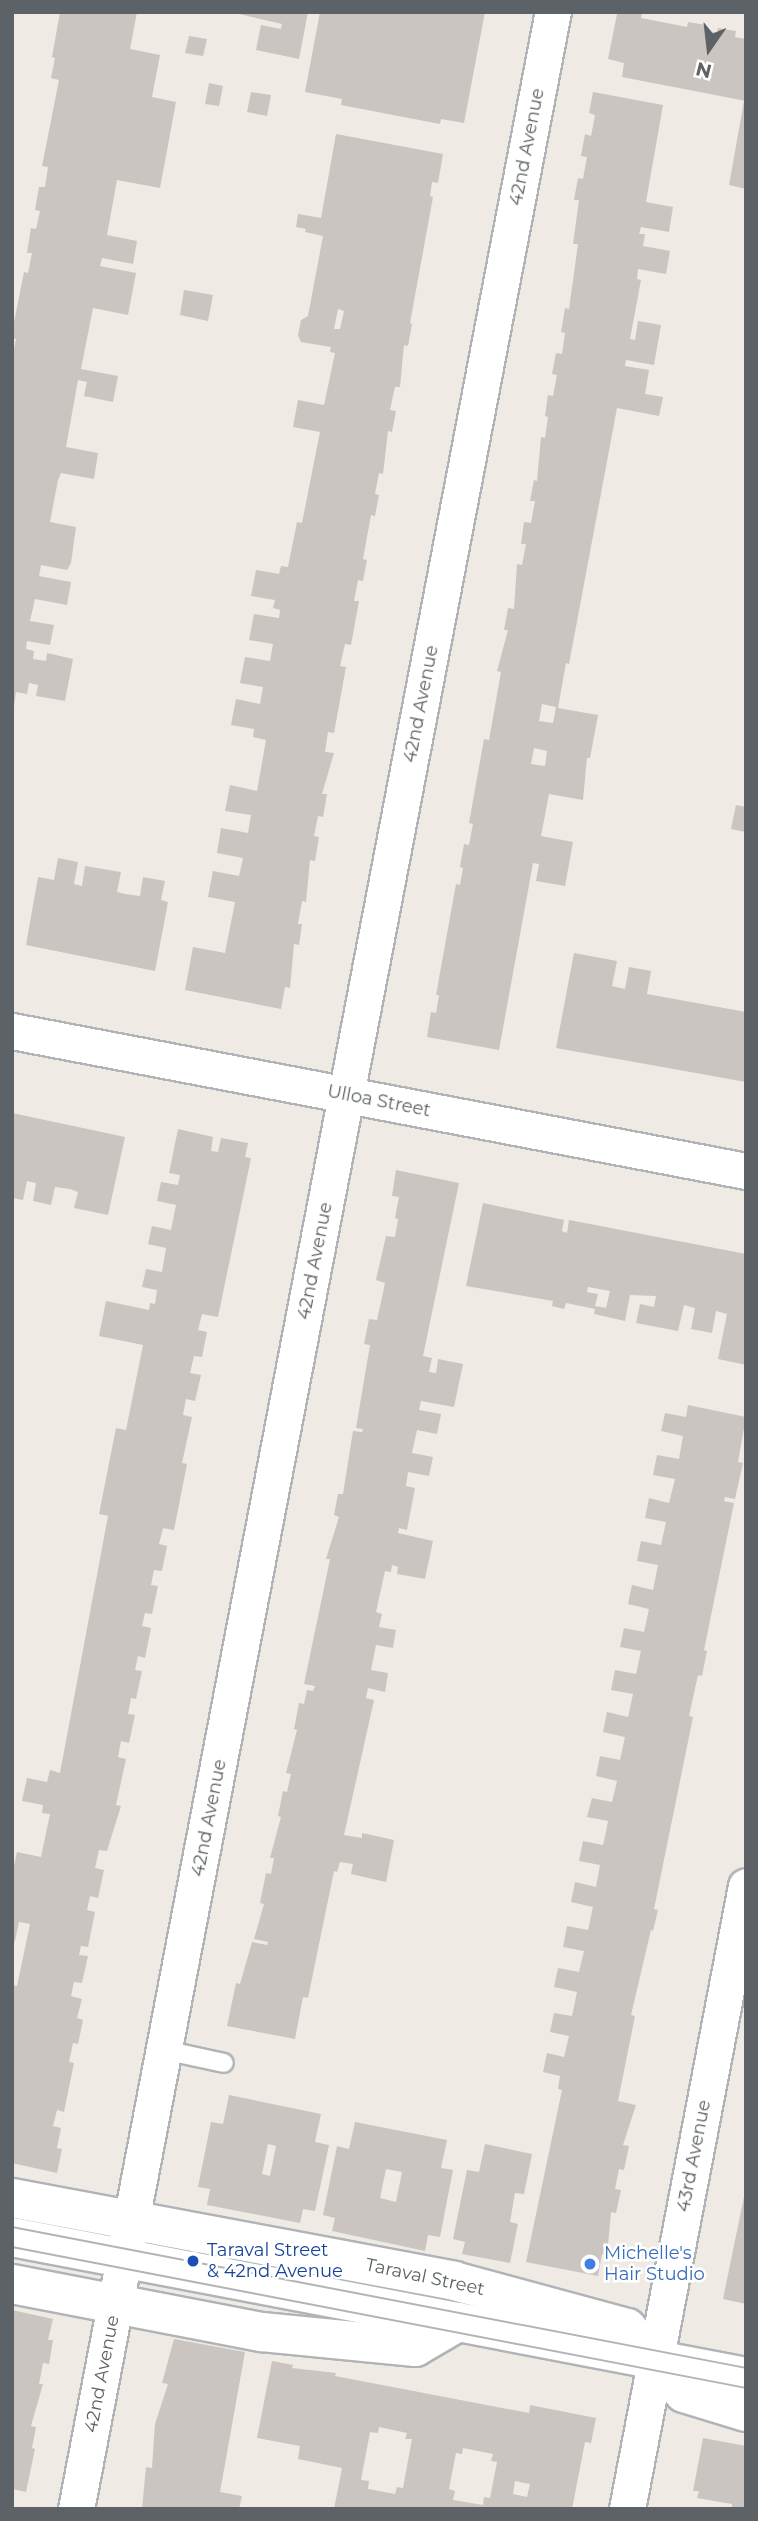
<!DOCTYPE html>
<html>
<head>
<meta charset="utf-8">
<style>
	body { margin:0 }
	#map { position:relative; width:758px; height:2521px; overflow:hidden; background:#efeae4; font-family:Montserrat,sans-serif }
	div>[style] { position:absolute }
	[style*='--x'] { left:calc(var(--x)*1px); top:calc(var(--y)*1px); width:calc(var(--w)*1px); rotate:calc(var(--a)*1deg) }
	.building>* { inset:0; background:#cac5c1 }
	.roads { filter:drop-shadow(2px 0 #b0b4b7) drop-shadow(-2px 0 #b0b4b7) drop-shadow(0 2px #b0b4b7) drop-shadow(0 -2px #b0b4b7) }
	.lane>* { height:18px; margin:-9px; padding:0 9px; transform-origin:9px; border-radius:9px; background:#fff }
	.street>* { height:35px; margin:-17.5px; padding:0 17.5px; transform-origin:17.5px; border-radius:17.5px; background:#fff }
	.secondary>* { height:38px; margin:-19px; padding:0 19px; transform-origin:19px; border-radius:19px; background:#fff }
	.tram>* { height:2px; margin:-1px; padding:0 1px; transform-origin:1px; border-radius:1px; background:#b3b4b5 }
	.dots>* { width:19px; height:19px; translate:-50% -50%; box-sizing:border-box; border:4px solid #fff; border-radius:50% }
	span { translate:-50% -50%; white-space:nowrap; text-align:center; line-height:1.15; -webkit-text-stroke:5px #fff; paint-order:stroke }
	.street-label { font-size:18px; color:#5c6265 }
	.transit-label { font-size:18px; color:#164399 }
	.left { translate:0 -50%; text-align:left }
	.shop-label { font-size:18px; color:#366cbe }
	.frame { position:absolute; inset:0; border:14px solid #5c6265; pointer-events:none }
	.north { position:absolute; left:674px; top:14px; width:70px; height:70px; -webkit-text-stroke:5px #fff; paint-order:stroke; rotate:194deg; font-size:19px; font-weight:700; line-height:28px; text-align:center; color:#5c6265 }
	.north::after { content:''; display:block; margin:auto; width:24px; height:32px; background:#5c6265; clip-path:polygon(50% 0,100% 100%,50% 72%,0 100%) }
</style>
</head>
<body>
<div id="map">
	<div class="building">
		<div style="clip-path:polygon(60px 12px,137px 12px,130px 49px,160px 55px,152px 97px,176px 102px,160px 188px,117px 180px,107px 235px,137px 241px,133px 264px,102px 258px,100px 266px,136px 273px,128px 315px,93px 308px,81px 369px,118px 376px,113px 402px,84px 396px,87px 382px,78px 380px,66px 447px,98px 453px,94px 479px,61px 473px,58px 480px,50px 522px,76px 527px,71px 563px,67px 570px,41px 565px,39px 576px,71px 582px,67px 605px,35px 599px,30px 621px,54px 625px,50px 645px,27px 641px,26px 649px,34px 651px,33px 659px,46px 661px,47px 653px,73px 659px,65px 701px,36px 696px,38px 685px,29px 683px,27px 694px,16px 692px,14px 706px,12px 358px,16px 339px,12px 338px,12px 332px,24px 272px,28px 273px,32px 253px,27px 253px,31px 228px,36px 229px,40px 211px,35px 210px,39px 187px,45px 187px,48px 167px,42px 166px,59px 80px,51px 78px,55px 58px,52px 57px)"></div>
		<div style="clip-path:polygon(231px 12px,308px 12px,299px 59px,256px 50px,261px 25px,281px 29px,282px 24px)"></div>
		<div style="clip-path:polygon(320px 12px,485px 12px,464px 123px,441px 119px,440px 124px,341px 105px,342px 99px,305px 92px)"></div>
		<div style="clip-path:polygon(623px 12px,642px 13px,641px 18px,687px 27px,688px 22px,706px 25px,705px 30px,717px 33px,718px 28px,736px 31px,735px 37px,746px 39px,746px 101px,622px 77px,624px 63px,608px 59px,617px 14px)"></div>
		<div style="clip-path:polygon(189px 36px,207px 39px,203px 56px,185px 53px)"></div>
		<div style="clip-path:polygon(209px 83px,223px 86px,219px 106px,205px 104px)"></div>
		<div style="clip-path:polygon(251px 92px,271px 95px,267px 116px,247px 112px)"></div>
		<div style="clip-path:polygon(evenodd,593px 92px,663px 105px,646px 202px,673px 207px,669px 232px,641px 227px,639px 234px,645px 234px,643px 246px,670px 251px,666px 274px,638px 269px,637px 279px,641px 280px,630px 339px,635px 340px,638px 321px,661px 325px,654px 365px,626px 360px,625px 366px,649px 370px,645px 394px,663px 397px,659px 416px,617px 408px,569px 664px,566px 663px,558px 708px,598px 715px,590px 758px,587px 758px,583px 800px,549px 794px,541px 836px,573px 842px,565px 886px,536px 881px,539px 864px,533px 863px,499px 1050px,427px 1037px,431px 1012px,436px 1013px,439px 995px,436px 995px,456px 884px,460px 885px,463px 868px,460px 867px,464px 844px,469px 845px,473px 824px,469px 823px,484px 739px,489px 740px,501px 672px,497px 671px,508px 630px,504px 630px,508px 608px,514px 609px,517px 564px,522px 565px,526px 544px,521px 544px,524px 522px,531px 523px,535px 501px,530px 501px,534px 480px,537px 481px,541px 437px,545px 438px,548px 417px,545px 416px,548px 395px,553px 396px,557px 375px,552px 374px,556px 353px,562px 354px,565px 333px,561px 332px,565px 308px,569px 309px,578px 244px,573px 244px,579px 200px,574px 200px,578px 178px,583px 179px,587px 157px,581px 156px,585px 134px,591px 136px,595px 115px,589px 113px,593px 92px,542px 704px,556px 707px,553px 723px,539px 721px,542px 704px,593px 92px,534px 748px,547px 751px,545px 766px,531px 764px,534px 748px)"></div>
		<div style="clip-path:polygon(744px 101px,746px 102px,746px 189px,729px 185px)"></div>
		<div style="clip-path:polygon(evenodd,336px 134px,443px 154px,438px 183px,432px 182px,430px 196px,433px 197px,410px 323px,412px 324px,408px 346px,404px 345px,400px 387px,395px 387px,390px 410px,396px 411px,392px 432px,388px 431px,383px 474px,379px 473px,375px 494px,379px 495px,375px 516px,371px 515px,363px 559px,367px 560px,363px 581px,358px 580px,354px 601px,359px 601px,351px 645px,345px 644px,340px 666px,346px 667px,334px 733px,328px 732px,325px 752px,334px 753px,322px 794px,327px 794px,323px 817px,318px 816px,314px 836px,319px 837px,315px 861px,310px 860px,306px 902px,302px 901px,298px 924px,302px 924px,299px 945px,294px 944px,290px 988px,285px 987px,281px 1009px,185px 990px,193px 947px,225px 953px,235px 902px,208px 897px,213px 871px,239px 876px,243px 858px,217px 853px,221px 828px,248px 833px,251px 815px,225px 811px,230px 785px,257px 791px,266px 740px,253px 737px,254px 729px,231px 725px,236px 699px,260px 704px,263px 687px,240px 683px,245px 657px,270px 661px,273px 644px,249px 640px,254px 614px,279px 618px,280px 610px,273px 608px,275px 600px,251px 596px,256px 570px,279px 574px,281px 566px,288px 567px,297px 522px,302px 523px,320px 432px,293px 427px,298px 400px,324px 405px,335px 353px,330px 352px,331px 347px,301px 342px,298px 335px,301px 320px,308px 316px,323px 236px,305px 232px,306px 229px,296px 227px,298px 214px,321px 218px,336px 134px,338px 309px,344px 311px,340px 329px,334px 329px,338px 309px)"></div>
		<div style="clip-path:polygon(184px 290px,213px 295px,208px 321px,180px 315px)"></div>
		<div style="clip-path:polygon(736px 805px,746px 807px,746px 832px,731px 829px)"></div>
		<div style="clip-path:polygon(58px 858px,78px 862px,74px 884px,82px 886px,85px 866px,121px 872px,117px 892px,125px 894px,140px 896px,143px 877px,165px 881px,161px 900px,168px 902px,155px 971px,26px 945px,38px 877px,54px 880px)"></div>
		<div style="clip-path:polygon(574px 953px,617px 961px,612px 986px,625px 989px,629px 967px,651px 971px,647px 994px,746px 1012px,746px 1082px,556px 1048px)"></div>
		<div style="clip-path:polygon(12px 1113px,125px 1137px,108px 1215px,74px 1208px,78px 1192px,70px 1189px,55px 1187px,51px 1205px,33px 1201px,36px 1183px,27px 1181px,23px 1200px,12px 1198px)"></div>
		<div style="clip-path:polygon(178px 1129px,213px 1137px,211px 1151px,218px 1152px,221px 1138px,248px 1143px,245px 1157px,251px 1158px,218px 1317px,202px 1314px,198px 1330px,207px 1332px,202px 1357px,194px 1356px,190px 1373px,201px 1375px,195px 1401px,186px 1399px,183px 1415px,192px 1417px,182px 1463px,187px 1464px,174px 1530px,163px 1528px,159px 1544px,167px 1546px,162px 1571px,154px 1570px,151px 1585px,158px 1586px,152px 1614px,145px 1613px,142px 1626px,151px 1628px,145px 1658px,138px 1656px,135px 1670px,142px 1671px,136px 1699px,131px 1698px,128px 1714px,135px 1715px,129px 1743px,121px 1741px,118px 1757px,126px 1759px,116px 1805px,121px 1806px,107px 1851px,99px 1850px,95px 1868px,104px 1870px,98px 1898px,90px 1896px,87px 1910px,95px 1912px,88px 1947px,81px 1946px,79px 1955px,88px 1956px,82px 1983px,74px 1982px,71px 1996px,82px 1999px,77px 2018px,83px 2020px,78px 2044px,73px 2043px,69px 2062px,74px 2063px,64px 2112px,57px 2110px,53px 2126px,61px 2128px,57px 2148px,62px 2149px,57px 2173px,12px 2163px,12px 1988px,13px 1985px,17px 1986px,30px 1924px,19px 1922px,15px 1941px,12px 1941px,12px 1874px,17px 1852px,41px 1857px,50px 1814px,42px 1813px,43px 1805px,22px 1801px,27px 1778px,47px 1782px,50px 1770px,60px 1773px,108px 1516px,99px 1514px,116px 1428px,126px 1430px,143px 1345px,99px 1336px,106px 1301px,149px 1310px,150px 1303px,155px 1304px,157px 1290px,142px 1287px,146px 1269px,162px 1272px,166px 1248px,148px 1244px,152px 1226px,171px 1230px,176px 1205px,157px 1201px,161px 1182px,178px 1185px,180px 1175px,169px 1173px)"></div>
		<div style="clip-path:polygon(396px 1170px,459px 1183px,423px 1356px,432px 1358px,429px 1372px,436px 1373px,438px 1359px,463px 1364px,454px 1407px,421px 1401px,419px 1410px,441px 1414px,437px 1434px,417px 1430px,412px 1453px,433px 1457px,429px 1476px,408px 1472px,406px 1486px,415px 1488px,407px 1530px,399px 1528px,398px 1533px,433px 1541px,425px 1579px,397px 1574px,398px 1567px,392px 1565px,391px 1572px,385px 1571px,376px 1612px,382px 1614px,379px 1627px,396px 1630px,393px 1648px,376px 1645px,371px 1670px,388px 1673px,385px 1692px,368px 1688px,366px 1698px,374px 1700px,344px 1835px,362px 1838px,362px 1833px,394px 1840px,386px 1882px,351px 1874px,353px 1864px,340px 1862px,337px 1872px,334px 1871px,308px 1998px,303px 1997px,295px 2039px,227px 2026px,236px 1983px,240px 1984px,252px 1942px,267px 1945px,268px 1942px,254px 1939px,264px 1904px,260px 1903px,266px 1873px,271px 1874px,274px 1858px,270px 1858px,281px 1817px,278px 1816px,283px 1791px,287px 1792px,291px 1774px,286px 1773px,297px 1730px,294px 1729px,299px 1703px,304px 1704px,307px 1690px,313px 1691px,315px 1686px,304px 1684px,330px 1559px,326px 1559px,339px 1517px,334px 1515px,338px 1494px,343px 1494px,353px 1431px,362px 1432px,363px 1429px,356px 1428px,370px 1345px,364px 1344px,369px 1319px,377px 1320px,381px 1302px,385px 1283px,376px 1280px,386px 1236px,395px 1237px,398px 1219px,395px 1218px,399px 1197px,392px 1196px)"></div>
		<div style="clip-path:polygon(evenodd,483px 1203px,564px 1220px,562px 1231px,567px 1233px,569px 1220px,746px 1254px,746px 1365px,718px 1359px,727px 1314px,716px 1311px,712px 1333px,691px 1329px,695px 1308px,684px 1305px,678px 1331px,636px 1323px,640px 1304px,654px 1307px,656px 1296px,630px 1295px,625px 1321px,594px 1314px,595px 1309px,566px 1303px,564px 1309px,552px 1306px,553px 1301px,466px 1286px,483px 1203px,588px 1287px,610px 1291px,606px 1308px,595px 1306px,598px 1294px,587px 1292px,588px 1287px)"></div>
		<div style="clip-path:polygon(688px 1405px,746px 1417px,738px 1462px,743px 1463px,735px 1499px,725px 1497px,724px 1501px,734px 1503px,704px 1650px,707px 1651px,702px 1676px,698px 1675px,689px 1716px,693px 1717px,654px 1909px,658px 1910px,653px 1931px,651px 1930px,631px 2015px,635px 2016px,618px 2101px,636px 2105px,623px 2145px,629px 2146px,624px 2170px,619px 2169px,615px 2189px,621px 2190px,616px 2213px,611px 2212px,607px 2256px,602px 2254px,598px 2276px,526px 2262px,562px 2090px,558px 2089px,560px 2076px,543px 2072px,547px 2053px,564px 2057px,569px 2036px,550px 2032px,554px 2013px,572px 2016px,577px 1992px,554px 1987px,558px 1968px,579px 1972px,584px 1951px,563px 1947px,567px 1926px,588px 1930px,593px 1907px,571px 1902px,575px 1882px,596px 1887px,600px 1865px,579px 1861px,583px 1841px,603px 1845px,606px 1832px,608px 1821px,587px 1817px,592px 1798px,612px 1802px,617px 1781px,596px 1776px,600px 1756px,620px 1760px,625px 1737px,603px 1732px,607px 1712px,628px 1717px,633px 1694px,611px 1690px,615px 1670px,636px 1674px,641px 1651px,620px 1647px,624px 1628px,644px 1632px,649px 1609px,628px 1604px,632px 1585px,653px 1590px,658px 1565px,637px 1561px,641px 1541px,661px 1545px,666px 1522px,645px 1518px,649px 1498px,669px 1503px,675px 1479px,653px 1475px,657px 1455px,679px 1459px,683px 1436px,661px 1431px,665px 1413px,686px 1417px)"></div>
		<div style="clip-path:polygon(evenodd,229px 2095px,321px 2114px,315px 2142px,329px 2145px,315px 2211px,303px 2209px,300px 2223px,207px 2205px,210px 2189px,198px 2187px,211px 2122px,223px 2124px,229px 2095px,268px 2144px,276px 2146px,270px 2176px,262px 2174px,268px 2144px)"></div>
		<div style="clip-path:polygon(evenodd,355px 2122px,447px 2140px,441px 2168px,453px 2170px,440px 2237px,428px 2235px,425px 2251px,332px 2231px,335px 2218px,323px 2215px,337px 2146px,349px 2149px,355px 2122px,386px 2169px,402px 2172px,396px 2202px,380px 2198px,386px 2169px)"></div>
		<div style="clip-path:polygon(485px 2144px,532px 2154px,524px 2194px,515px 2193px,510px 2222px,518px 2224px,510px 2263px,462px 2254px,465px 2242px,453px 2239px,467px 2170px,479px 2172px)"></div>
		<div style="clip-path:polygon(745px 2192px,746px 2192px,746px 2304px,723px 2299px)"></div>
		<div style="clip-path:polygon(12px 2310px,53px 2319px,48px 2340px,53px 2340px,49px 2364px,43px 2363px,39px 2384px,43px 2384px,31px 2426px,36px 2427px,32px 2448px,35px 2449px,26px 2492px,12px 2489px)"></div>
		<div style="clip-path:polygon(174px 2339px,245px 2352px,220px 2492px,242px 2496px,239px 2509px,142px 2509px,146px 2467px,152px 2468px,155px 2424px,168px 2384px,162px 2383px)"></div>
		<div style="clip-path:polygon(evenodd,272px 2361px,293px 2365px,292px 2368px,336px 2373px,335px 2376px,529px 2413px,530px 2405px,596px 2418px,591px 2443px,585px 2442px,572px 2509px,334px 2509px,342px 2468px,298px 2459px,300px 2446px,257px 2438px,272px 2361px,379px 2427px,407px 2433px,405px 2439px,412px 2439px,403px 2488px,397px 2487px,395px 2494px,368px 2489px,369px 2481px,361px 2480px,370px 2432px,378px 2433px,379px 2427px,272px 2361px,463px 2448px,493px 2454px,491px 2461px,497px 2462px,490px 2498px,484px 2497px,483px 2505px,453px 2500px,455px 2491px,449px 2489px,456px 2453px,462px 2454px,463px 2448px,272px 2361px,515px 2481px,530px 2484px,527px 2497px,513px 2494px,515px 2481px)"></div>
		<div style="clip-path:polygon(703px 2438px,746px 2446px,746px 2509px,732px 2509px,732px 2504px,697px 2498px,699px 2491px,693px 2491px)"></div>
	</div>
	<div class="roads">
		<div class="lane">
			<div style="--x:164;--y:2050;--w:61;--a:12.2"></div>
		</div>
		<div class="street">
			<div style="--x:12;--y:1031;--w:747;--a:10.8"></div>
			<div style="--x:76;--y:2509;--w:2542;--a:-79.19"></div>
			<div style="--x:627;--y:2509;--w:634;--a:-79.19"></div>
		</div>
		<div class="secondary">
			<div style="--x:12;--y:2198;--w:450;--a:10.6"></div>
			<div style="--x:454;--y:2281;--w:179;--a:15.2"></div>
			<div style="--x:627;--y:2328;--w:86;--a:48.8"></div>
			<div style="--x:684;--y:2393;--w:65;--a:17"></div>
			<div style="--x:12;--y:2237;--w:747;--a:10.8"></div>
			<div style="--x:12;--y:2284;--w:255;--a:10.9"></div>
			<div style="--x:262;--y:2332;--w:154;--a:5.6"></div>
			<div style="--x:415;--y:2347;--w:50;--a:-30.2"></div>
		</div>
	</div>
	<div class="tram">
		<div style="--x:12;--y:2227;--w:747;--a:10.87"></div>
		<div style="--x:12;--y:2247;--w:747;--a:10.87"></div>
	</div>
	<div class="dots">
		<div style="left:193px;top:2261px;background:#1a4fb4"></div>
		<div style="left:590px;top:2264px;background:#3f7fe0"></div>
	</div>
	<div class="street-label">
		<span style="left:527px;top:147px;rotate:-79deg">42nd Avenue</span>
		<span style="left:421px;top:704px;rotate:-79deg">42nd Avenue</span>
		<span style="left:379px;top:1101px;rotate:11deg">Ulloa Street</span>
		<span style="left:315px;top:1261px;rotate:-79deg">42nd Avenue</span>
		<span style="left:209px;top:1818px;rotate:-79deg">42nd Avenue</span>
		<span style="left:694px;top:2156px;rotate:-79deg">43rd Avenue</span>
		<span style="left:425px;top:2277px;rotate:12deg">Taraval Street</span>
		<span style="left:102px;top:2374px;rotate:-79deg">42nd Avenue</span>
	</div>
	<div class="transit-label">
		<span class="left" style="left:207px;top:2261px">Taraval Street<br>&amp; 42nd Avenue</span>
	</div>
	<div class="shop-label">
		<span class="left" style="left:604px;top:2264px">Michelle's<br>Hair Studio</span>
	</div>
	<div class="frame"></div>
	<div class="north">N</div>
</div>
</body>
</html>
